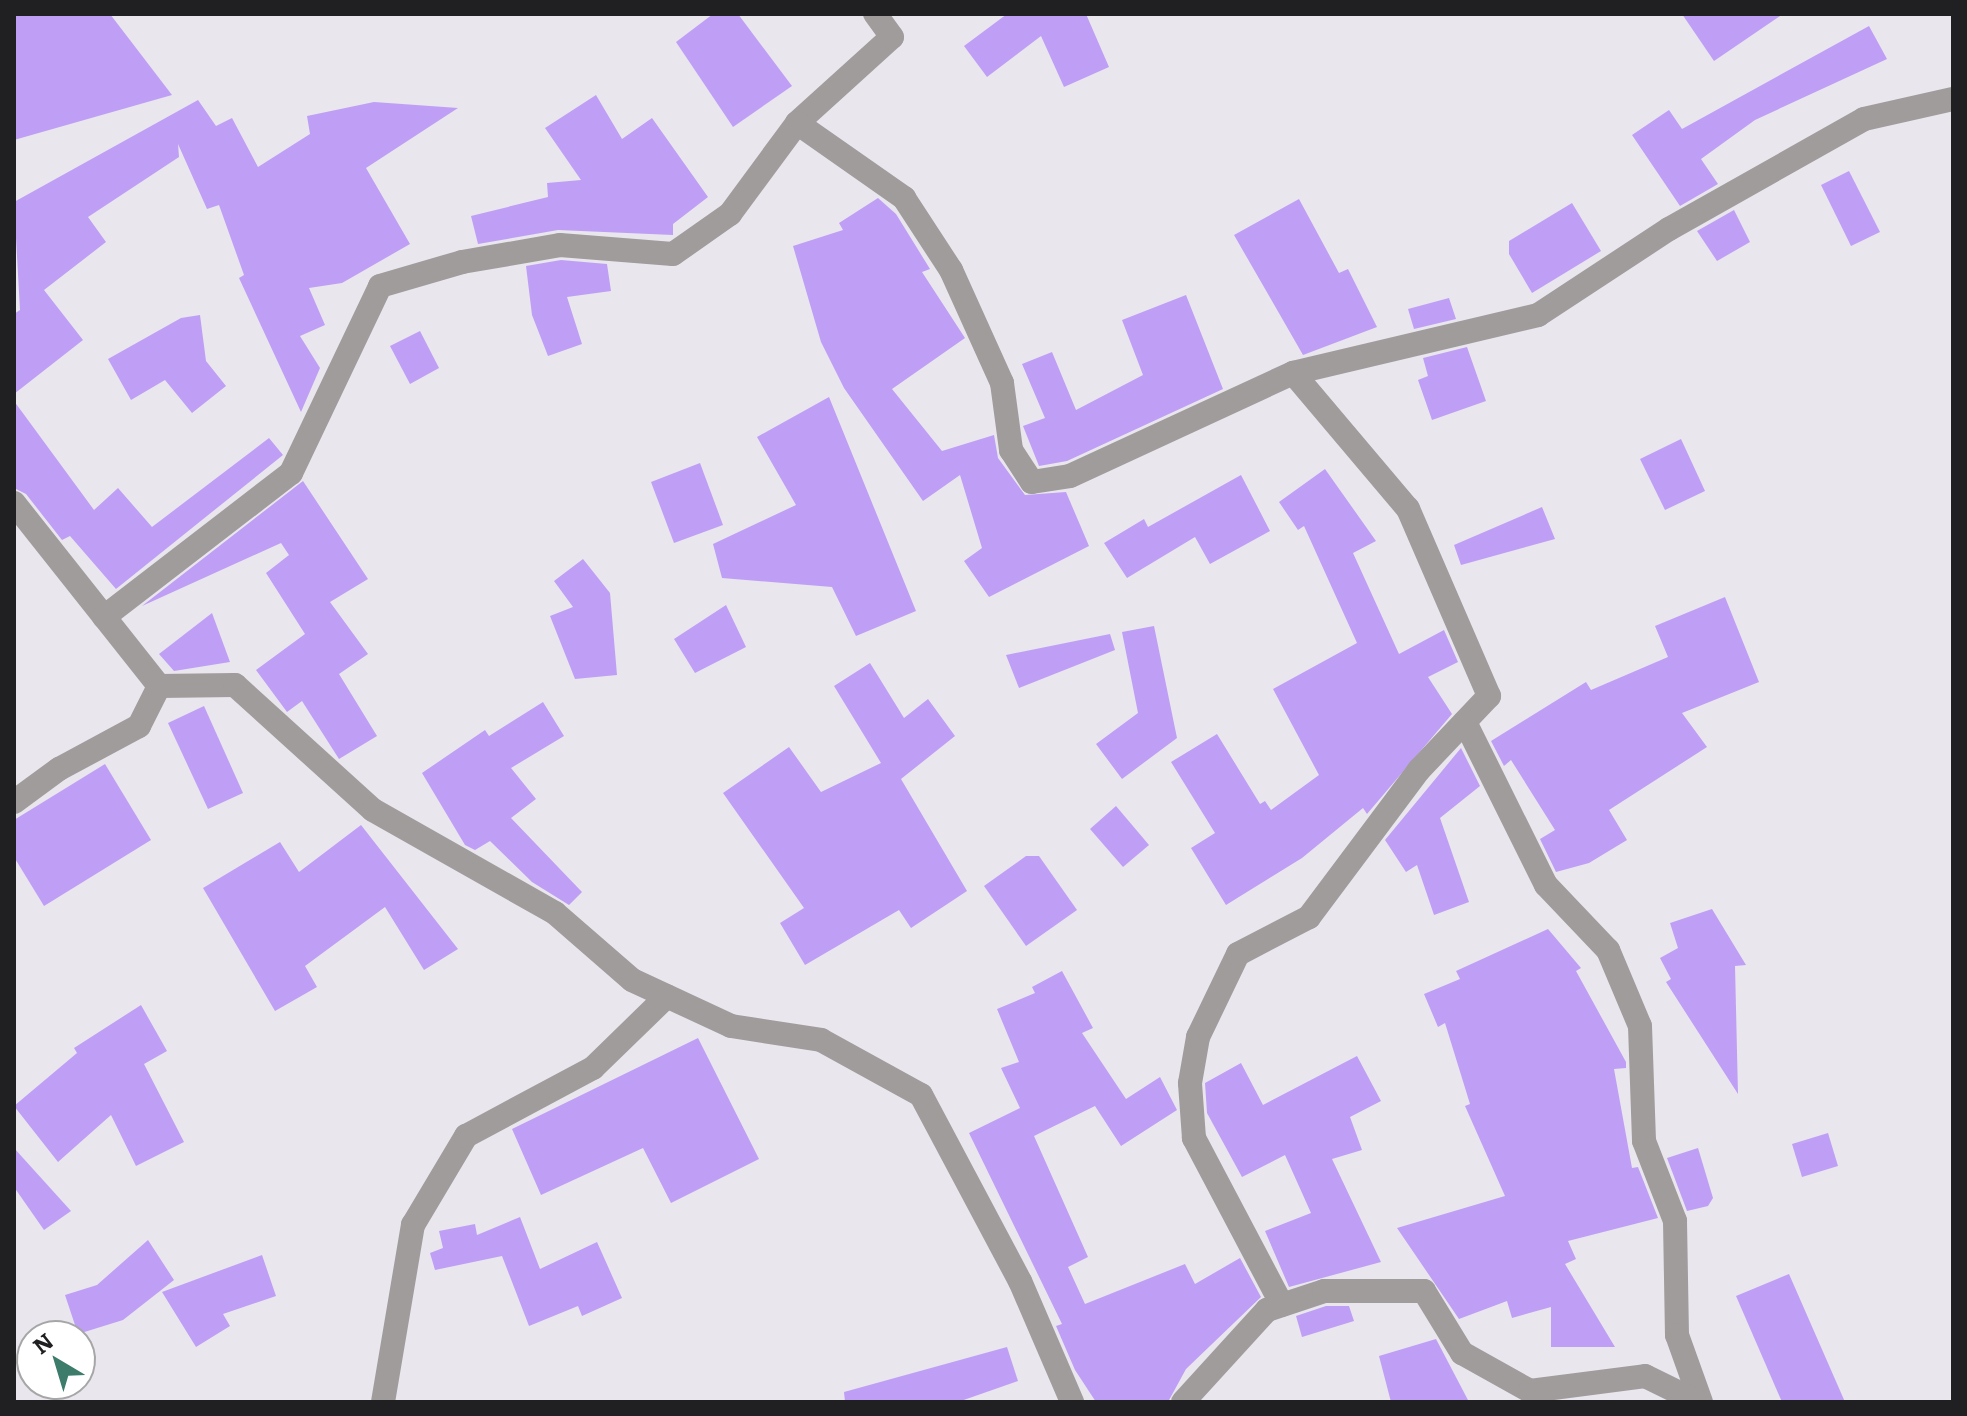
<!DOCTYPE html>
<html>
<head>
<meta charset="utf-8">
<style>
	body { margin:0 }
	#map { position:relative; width:1967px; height:1416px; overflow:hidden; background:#e9e6ed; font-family:Literata,serif }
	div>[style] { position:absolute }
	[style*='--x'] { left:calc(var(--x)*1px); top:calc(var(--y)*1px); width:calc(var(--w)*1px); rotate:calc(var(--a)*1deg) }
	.building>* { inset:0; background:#bf9ff6 }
	.minor>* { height:24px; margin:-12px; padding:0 12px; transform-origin:12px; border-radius:12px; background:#a09c9c }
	span { translate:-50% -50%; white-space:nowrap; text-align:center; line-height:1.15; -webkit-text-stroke:8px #fff; paint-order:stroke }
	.frame { position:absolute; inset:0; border:16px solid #202022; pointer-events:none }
	.north { position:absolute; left:16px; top:1320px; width:80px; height:80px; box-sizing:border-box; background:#fff; border:2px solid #a6a6a7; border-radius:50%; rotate:322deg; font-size:22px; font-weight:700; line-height:32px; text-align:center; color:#202022 }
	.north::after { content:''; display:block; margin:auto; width:28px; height:36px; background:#3d7c6a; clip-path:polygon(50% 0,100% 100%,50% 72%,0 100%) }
</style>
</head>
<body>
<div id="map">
	<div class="building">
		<div style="clip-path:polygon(14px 14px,110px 14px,172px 95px,14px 140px)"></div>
		<div style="clip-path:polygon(713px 14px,738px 14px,792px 86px,733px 127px,676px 42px)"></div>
		<div style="clip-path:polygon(1007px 14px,1086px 14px,1109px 67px,1064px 87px,1041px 36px,987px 77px,964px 46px)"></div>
		<div style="clip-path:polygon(1682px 14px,1783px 14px,1714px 61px)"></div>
		<div style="clip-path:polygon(1869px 26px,1887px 59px,1755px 120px,1701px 159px,1718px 184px,1680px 206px,1632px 135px,1669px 110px,1682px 129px)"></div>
		<div style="clip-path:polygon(596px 95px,622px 139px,652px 118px,708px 197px,673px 224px,673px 235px,558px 230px,478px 244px,471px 216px,548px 197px,547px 183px,581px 180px,545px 128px)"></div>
		<div style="clip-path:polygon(198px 100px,216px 126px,232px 118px,258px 167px,310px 134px,307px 116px,374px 102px,458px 108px,366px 168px,410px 244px,342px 283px,309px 288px,325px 325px,300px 336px,320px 368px,301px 412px,239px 278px,244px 275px,219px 205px,207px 209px,178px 144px,179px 157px,88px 217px,106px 242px,44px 290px,83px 340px,14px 394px,14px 314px,20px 310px,14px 202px)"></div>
		<div style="clip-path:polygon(1849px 171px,1880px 232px,1851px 246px,1821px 185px)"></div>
		<div style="clip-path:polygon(878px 198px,896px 214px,930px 269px,922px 272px,965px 338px,892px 389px,942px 451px,994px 435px,998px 458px,1025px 495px,1066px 492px,1089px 546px,989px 597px,964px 561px,982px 548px,960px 475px,923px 501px,844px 388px,821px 342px,793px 246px,843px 230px,839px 223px)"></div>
		<div style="clip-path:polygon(1299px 199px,1339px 273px,1348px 269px,1377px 327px,1303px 355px,1234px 235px)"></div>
		<div style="clip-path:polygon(1572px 203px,1601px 251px,1532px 293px,1509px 254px,1509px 241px)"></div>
		<div style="clip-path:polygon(1734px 210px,1750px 242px,1717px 261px,1697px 231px)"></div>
		<div style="clip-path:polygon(561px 260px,607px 264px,611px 291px,567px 297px,582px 344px,548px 356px,532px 315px,526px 266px)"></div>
		<div style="clip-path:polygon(1186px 295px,1223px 389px,1067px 461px,1039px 466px,1023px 426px,1045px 418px,1022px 364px,1052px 352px,1076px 410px,1143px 375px,1122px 320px)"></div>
		<div style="clip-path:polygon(1449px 298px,1456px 319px,1414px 329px,1408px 309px)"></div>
		<div style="clip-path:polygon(200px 315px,206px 361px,226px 386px,192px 413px,165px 380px,131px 400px,108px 359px,181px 318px)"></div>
		<div style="clip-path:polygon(420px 331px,439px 368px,410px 384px,390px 346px)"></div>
		<div style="clip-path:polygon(1467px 347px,1486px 401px,1432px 420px,1418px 380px,1428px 376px,1423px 358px)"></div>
		<div style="clip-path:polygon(829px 397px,916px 611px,856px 636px,832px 587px,722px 578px,713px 544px,796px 505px,757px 437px)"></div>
		<div style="clip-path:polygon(14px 401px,94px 510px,118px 488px,152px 527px,269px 438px,283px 455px,116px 589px,70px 536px,62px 540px,26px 494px,14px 488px)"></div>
		<div style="clip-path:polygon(1681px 439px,1705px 491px,1665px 510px,1640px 459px)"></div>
		<div style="clip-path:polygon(700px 463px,723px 525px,674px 543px,651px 482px)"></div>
		<div style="clip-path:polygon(1325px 469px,1376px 541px,1353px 553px,1399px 654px,1444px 630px,1458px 662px,1428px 677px,1452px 714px,1367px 814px,1363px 808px,1302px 858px,1226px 905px,1191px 848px,1215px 833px,1171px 762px,1217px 734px,1260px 804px,1265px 801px,1271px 810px,1319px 775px,1273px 689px,1357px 643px,1304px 526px,1298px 530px,1279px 502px)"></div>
		<div style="clip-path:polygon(1241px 475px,1270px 531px,1210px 564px,1195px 537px,1127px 578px,1104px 543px,1144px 519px,1148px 527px)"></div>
		<div style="clip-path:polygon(303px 481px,368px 579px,330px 602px,368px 654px,339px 674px,377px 736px,339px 759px,302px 701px,287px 712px,256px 670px,305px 634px,266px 573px,289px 555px,281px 543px,142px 606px)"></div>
		<div style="clip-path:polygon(1542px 507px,1555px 539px,1461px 565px,1454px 545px)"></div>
		<div style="clip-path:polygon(583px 559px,610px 593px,617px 675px,575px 679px,550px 616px,573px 607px,554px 581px)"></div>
		<div style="clip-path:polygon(1725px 597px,1759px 682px,1682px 713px,1707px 747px,1609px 810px,1627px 840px,1589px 863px,1556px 872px,1540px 839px,1555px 830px,1511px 760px,1504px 766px,1491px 741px,1586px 682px,1591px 690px,1668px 657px,1655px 626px)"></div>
		<div style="clip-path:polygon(726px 605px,746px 647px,695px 673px,674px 639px)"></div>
		<div style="clip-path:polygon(212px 613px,230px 662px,174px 671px,159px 654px)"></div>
		<div style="clip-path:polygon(1154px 626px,1177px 738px,1122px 779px,1096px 744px,1138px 713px,1122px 632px)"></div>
		<div style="clip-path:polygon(1110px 634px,1115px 650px,1019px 688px,1006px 655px)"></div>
		<div style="clip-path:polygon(870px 663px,904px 718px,928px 699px,955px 736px,901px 779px,967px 891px,911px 928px,899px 910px,805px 965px,780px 923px,804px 908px,723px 793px,789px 747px,821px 792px,881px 763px,834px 686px)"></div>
		<div style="clip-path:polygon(543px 702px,564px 736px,511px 768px,536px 799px,511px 818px,582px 892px,569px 905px,532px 882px,490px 841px,475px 850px,465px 845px,422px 773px,485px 730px,489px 736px)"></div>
		<div style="clip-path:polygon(204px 706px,243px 793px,208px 809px,168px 723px)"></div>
		<div style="clip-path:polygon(1461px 748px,1480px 786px,1440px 818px,1469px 902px,1434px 915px,1417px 865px,1406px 872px,1385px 840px)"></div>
		<div style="clip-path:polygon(105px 764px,151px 840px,44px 906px,14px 857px,14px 820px)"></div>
		<div style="clip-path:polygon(1116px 806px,1149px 845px,1123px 867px,1090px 829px)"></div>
		<div style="clip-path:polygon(361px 825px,458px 949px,424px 970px,385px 907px,305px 966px,317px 987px,275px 1011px,203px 888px,280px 842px,299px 872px)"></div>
		<div style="clip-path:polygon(1026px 856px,1039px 856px,1077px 910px,1026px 946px,984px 886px)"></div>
		<div style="clip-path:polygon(1712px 909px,1746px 965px,1735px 966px,1738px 1094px,1666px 982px,1671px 979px,1660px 958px,1678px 948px,1670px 923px)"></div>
		<div style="clip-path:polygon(1548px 929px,1581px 968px,1576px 971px,1626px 1062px,1626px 1068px,1614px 1069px,1632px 1168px,1638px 1167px,1658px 1218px,1568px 1241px,1576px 1259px,1565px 1264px,1615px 1347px,1551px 1347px,1551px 1307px,1512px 1318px,1507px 1301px,1459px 1319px,1397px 1228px,1505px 1196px,1465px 1106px,1470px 1104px,1445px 1023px,1438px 1027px,1424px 994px,1460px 979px,1456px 971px)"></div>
		<div style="clip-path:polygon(1062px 971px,1093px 1028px,1082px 1033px,1126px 1099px,1160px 1077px,1177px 1110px,1121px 1146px,1095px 1106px,1034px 1136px,1088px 1257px,1068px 1267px,1085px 1304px,1185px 1264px,1195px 1284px,1240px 1258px,1261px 1297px,1186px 1369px,1168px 1402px,1096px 1402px,1075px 1370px,1056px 1326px,1062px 1324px,969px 1133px,1020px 1108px,1001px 1068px,1019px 1062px,997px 1009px,1035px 993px,1032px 987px)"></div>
		<div style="clip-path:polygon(141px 1005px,167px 1051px,144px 1064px,184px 1142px,136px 1166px,111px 1115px,58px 1162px,14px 1106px,77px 1053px,74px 1048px)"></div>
		<div style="clip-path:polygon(698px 1038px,759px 1159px,671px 1203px,643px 1148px,541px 1195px,512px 1129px)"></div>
		<div style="clip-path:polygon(1357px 1056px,1381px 1101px,1350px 1117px,1362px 1150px,1332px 1159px,1381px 1262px,1289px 1287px,1265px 1231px,1311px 1213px,1285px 1155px,1242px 1177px,1207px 1113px,1205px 1083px,1241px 1063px,1263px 1105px)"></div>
		<div style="clip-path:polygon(1828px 1133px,1838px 1166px,1802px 1177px,1792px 1144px)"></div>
		<div style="clip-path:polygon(14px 1148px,71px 1211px,44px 1230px,14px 1187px)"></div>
		<div style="clip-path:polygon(1698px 1148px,1713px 1198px,1708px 1206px,1687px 1211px,1667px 1158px)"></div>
		<div style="clip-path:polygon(520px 1217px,540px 1269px,597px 1242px,622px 1298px,582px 1316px,578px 1306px,529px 1326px,502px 1256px,435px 1270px,430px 1253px,443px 1248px,439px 1231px,475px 1224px,477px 1235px)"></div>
		<div style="clip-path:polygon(148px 1240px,174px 1280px,123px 1320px,78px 1334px,65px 1295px,97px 1285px)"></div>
		<div style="clip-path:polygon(262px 1255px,276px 1296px,223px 1314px,230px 1326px,196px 1347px,162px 1292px)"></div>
		<div style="clip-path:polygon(1789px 1274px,1845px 1402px,1782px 1402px,1736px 1296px)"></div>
		<div style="clip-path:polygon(1326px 1306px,1349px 1306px,1354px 1321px,1302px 1337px,1296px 1316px)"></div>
		<div style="clip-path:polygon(1436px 1339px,1469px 1402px,1391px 1402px,1379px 1356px)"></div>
		<div style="clip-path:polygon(1007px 1347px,1018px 1381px,958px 1402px,845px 1402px,844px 1392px)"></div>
	</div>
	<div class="minor">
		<div style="--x:797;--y:123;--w:128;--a:-42.2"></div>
		<div style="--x:892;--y:37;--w:29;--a:-126"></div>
		<div style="--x:14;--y:503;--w:233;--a:51.6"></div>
		<div style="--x:159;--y:686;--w:76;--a:-0.8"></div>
		<div style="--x:235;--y:685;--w:186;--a:42.2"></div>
		<div style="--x:373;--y:810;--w:209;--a:29.5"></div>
		<div style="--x:555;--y:913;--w:102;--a:41"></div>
		<div style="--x:632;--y:980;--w:109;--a:24.9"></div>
		<div style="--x:731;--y:1026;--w:91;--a:8.8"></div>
		<div style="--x:821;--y:1040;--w:114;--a:28.8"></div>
		<div style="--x:921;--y:1095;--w:211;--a:62"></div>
		<div style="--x:1020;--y:1281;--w:132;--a:66.7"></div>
		<div style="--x:104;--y:617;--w:236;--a:-37.6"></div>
		<div style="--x:291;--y:473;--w:207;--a:-64.5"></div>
		<div style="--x:380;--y:286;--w:85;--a:-16.3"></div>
		<div style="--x:462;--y:262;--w:99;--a:-9.8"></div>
		<div style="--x:560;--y:245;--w:113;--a:4.6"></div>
		<div style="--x:673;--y:254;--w:70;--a:-35.1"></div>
		<div style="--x:730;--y:214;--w:113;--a:-53.6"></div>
		<div style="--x:797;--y:123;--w:131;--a:35"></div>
		<div style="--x:904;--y:198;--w:86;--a:56.9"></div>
		<div style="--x:951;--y:270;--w:124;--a:65.7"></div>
		<div style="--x:1002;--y:383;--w:68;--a:82.3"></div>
		<div style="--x:1011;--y:450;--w:38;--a:57"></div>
		<div style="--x:1032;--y:482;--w:38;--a:-9"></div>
		<div style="--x:1070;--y:476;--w:246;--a:-24.8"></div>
		<div style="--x:1465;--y:722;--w:182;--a:63.6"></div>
		<div style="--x:1546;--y:885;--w:90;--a:46.4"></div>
		<div style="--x:1608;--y:950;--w:82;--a:67.2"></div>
		<div style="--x:1640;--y:1026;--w:115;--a:88"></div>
		<div style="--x:1644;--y:1141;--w:86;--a:68.8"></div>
		<div style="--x:1675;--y:1221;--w:114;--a:89"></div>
		<div style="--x:1677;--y:1335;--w:71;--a:70.3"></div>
		<div style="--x:14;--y:802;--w:56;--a:-36.3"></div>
		<div style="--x:59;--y:769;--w:91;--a:-28.3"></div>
		<div style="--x:139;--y:726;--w:45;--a:-63.4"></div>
		<div style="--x:1282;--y:1305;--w:189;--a:-117.8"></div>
		<div style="--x:1194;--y:1138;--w:55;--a:-94.2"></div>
		<div style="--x:1190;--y:1083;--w:47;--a:-80.1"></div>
		<div style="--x:1198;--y:1037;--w:92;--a:-64.3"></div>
		<div style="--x:1238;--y:954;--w:80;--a:-27.5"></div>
		<div style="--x:1309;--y:917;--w:184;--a:-53.2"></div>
		<div style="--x:1419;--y:770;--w:102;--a:-46.6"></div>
		<div style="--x:1489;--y:696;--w:204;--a:-113.4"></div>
		<div style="--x:1408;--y:509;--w:178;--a:-130.2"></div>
		<div style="--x:1293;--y:373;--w:252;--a:-13.3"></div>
		<div style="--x:1538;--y:315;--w:157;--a:-33.3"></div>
		<div style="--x:1669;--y:229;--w:224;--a:-29.4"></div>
		<div style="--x:1864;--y:119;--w:91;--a:-12.7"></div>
		<div style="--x:383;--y:1402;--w:180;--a:-80.4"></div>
		<div style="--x:413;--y:1225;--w:104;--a:-59.2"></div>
		<div style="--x:466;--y:1136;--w:144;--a:-28.2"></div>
		<div style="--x:593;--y:1068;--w:103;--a:-44.2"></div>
		<div style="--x:1183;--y:1402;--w:125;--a:-47.6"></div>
		<div style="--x:1267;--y:1310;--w:60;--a:-18.4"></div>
		<div style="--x:1324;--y:1291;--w:100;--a:0"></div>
		<div style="--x:1424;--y:1291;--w:73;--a:58.5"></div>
		<div style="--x:1462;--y:1353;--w:78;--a:29.2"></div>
		<div style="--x:1530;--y:1391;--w:116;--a:-7.4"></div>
		<div style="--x:1645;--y:1376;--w:59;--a:26.1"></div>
	</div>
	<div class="frame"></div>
	<div class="north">N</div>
</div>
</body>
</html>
